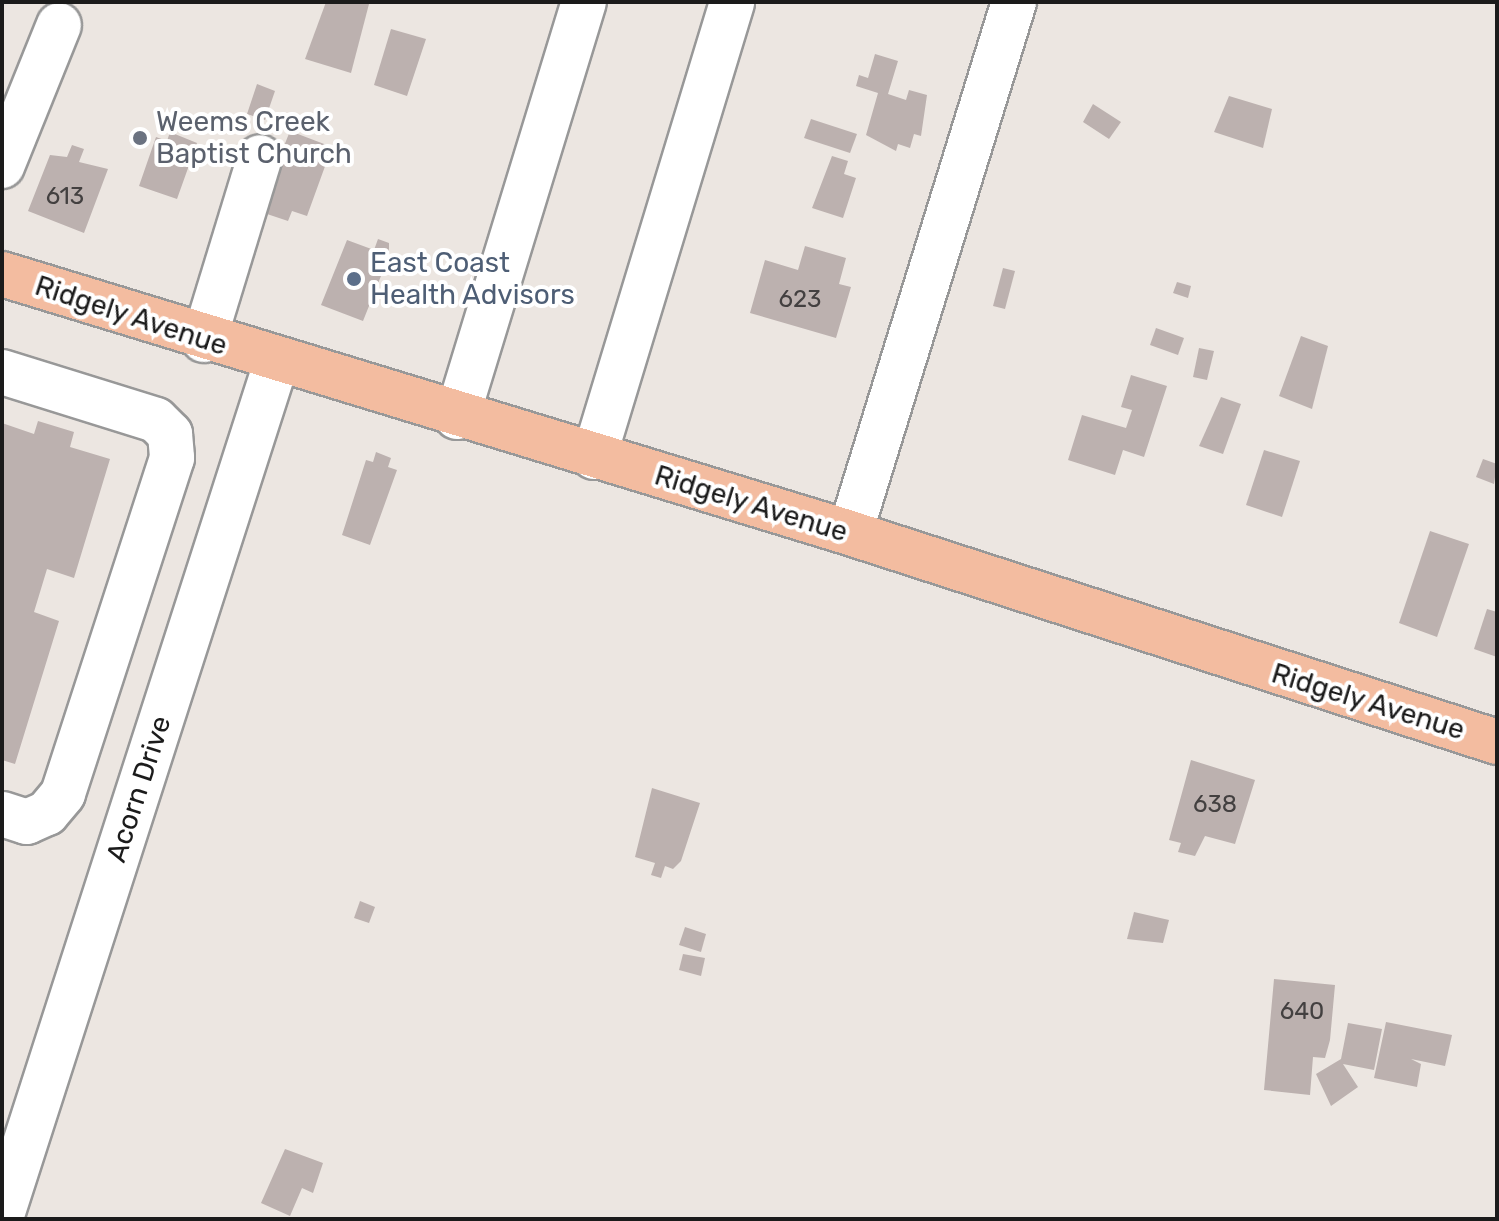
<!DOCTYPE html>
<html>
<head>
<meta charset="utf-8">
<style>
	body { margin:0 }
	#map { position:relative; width:1499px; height:1221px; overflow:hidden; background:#ece6e1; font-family:Rubik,sans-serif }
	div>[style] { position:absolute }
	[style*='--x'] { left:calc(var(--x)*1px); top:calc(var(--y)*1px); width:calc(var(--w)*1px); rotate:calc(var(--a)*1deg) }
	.building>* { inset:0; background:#bcb1af }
	.roads { filter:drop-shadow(2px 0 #989898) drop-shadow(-2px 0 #989898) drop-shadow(0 2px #989898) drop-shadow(0 -2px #989898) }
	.minor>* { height:44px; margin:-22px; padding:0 22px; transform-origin:22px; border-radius:22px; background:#fff }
	.major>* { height:44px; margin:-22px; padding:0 22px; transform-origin:22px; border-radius:22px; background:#f3bca0 }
	.dots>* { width:22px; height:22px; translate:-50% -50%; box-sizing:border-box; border:4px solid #fff; border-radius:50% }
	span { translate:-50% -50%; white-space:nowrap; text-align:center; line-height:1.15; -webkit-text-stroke:8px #fff; paint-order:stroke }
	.number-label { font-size:24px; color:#434040 }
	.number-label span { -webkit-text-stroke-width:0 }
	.worship-label { font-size:28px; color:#5b616d }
	.left { translate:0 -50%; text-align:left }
	.service-label { font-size:28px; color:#4e5e75 }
	.street-label { font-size:28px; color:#1b1b1b }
	.frame { position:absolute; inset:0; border:4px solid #1b1b1b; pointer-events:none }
</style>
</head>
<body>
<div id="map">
	<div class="building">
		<div style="clip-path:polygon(326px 2px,369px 4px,351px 73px,305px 59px)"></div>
		<div style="clip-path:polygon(391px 29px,426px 39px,407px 96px,374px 85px)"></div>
		<div style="clip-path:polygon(875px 54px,898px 61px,888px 94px,906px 100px,909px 90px,927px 95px,921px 136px,914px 134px,910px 148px,898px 144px,896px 151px,866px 135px,878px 93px,856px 86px,859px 75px,868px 78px)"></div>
		<div style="clip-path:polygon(257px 84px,275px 91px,265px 120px,247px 114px)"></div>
		<div style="clip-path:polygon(1229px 96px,1272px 109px,1263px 148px,1214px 132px)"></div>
		<div style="clip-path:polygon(1093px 104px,1121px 122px,1109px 139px,1083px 122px)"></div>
		<div style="clip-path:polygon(811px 119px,857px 134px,850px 153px,804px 138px)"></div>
		<div style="clip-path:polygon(290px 131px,332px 147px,307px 216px,292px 211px,288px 221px,258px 211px)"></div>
		<div style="clip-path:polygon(170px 132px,197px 143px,177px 199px,139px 186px,156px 137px,167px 141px)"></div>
		<div style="clip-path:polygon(72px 145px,84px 149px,79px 162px,108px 169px,84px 233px,28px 211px,50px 155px,67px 157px)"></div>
		<div style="clip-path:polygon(832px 156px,848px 161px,844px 174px,856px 178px,843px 218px,812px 208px)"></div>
		<div style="clip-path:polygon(378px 239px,389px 243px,389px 256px,363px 321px,321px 305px,347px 240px,374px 250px)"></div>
		<div style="clip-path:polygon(805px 246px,846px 258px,839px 284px,851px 287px,836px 338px,750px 313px,765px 260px,798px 270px)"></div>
		<div style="clip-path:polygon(1003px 268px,1015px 271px,1005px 309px,993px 306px)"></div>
		<div style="clip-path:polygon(1177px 282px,1191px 286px,1188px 298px,1173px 293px)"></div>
		<div style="clip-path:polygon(1156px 328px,1184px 338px,1178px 355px,1150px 345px)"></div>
		<div style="clip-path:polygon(1301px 336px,1328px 346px,1312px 409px,1279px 396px)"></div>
		<div style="clip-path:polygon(1199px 348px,1214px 351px,1207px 380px,1193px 377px)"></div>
		<div style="clip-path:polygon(1131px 375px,1167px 386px,1144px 457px,1123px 450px,1115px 475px,1068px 460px,1082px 415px,1126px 428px,1132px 410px,1121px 407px)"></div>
		<div style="clip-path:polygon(1221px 397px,1241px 404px,1223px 454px,1199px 446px)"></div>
		<div style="clip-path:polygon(38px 421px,74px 432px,70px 447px,110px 459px,74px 578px,47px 569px,34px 612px,59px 621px,15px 764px,2px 760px,2px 423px,34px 434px)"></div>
		<div style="clip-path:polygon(1264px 450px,1300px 461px,1282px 517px,1246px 505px)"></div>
		<div style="clip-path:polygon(376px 452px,391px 458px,388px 467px,397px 470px,370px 545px,342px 535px,366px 460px,373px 462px)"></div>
		<div style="clip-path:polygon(1483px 459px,1497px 464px,1494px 484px,1476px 477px)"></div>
		<div style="clip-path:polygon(1430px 531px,1469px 544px,1437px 637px,1399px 623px)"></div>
		<div style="clip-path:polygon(1487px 609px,1497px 612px,1497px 657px,1474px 649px)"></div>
		<div style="clip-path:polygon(1191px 760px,1255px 780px,1235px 844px,1205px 836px,1195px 856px,1178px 852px,1181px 843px,1169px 840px)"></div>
		<div style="clip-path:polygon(652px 788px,700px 803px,681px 861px,673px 869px,665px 866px,661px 878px,651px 875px,655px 863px,635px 857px)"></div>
		<div style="clip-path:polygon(360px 901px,375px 907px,369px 923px,354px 918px)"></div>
		<div style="clip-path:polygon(1134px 912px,1169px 920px,1163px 943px,1127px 939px)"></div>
		<div style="clip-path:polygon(685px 927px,706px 934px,701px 952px,679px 945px)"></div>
		<div style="clip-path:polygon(683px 954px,705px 958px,701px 976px,679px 970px)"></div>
		<div style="clip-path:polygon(1274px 979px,1335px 985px,1330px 1040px,1325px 1058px,1313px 1057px,1310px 1095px,1264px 1090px)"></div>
		<div style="clip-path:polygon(1386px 1022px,1452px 1035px,1445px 1066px,1411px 1059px,1421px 1064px,1417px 1087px,1374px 1078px)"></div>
		<div style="clip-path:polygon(1348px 1023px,1382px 1029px,1374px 1070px,1343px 1064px,1358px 1087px,1331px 1106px,1316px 1074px,1341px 1059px)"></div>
		<div style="clip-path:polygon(285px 1149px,323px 1163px,313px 1193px,302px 1188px,290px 1216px,261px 1203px)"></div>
	</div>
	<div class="roads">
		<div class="minor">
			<div style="--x:2;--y:166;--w:152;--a:-68"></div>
			<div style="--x:204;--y:340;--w:191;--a:-73"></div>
			<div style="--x:2;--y:372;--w:161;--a:17.3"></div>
			<div style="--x:156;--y:420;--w:20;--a:45"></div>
			<div style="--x:170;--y:434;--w:24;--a:85"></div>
			<div style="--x:172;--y:458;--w:353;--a:108"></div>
			<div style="--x:63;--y:794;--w:25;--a:130"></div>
			<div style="--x:47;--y:813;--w:22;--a:156"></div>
			<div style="--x:27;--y:822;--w:26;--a:-162"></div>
			<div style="--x:457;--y:417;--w:434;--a:-73"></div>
			<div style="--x:594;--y:457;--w:475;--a:-73.1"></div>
			<div style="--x:850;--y:533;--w:556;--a:-72.84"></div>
			<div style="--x:2;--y:1215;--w:895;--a:-72.17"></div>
		</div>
		<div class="major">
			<div style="--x:2;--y:274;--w:887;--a:16.98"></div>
			<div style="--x:850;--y:533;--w:680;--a:17.9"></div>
		</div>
	</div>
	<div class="dots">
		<div style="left:140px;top:138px;background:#6b7280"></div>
		<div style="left:354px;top:279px;background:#5c6f8a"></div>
	</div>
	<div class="number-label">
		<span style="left:65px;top:197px">613</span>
		<span style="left:800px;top:300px">623</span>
		<span style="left:1215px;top:805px">638</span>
		<span style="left:1302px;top:1012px">640</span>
	</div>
	<div class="worship-label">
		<span class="left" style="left:156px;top:138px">Weems Creek<br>Baptist Church</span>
	</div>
	<div class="service-label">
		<span class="left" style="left:370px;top:279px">East Coast<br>Health Advisors</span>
	</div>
	<div class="street-label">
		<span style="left:131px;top:316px;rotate:18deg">Ridgely Avenue</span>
		<span style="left:751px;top:504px;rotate:17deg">Ridgely Avenue</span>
		<span style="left:1368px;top:702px;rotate:17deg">Ridgely Avenue</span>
		<span style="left:139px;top:789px;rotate:-72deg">Acorn Drive</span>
	</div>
	<div class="frame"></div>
</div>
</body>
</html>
